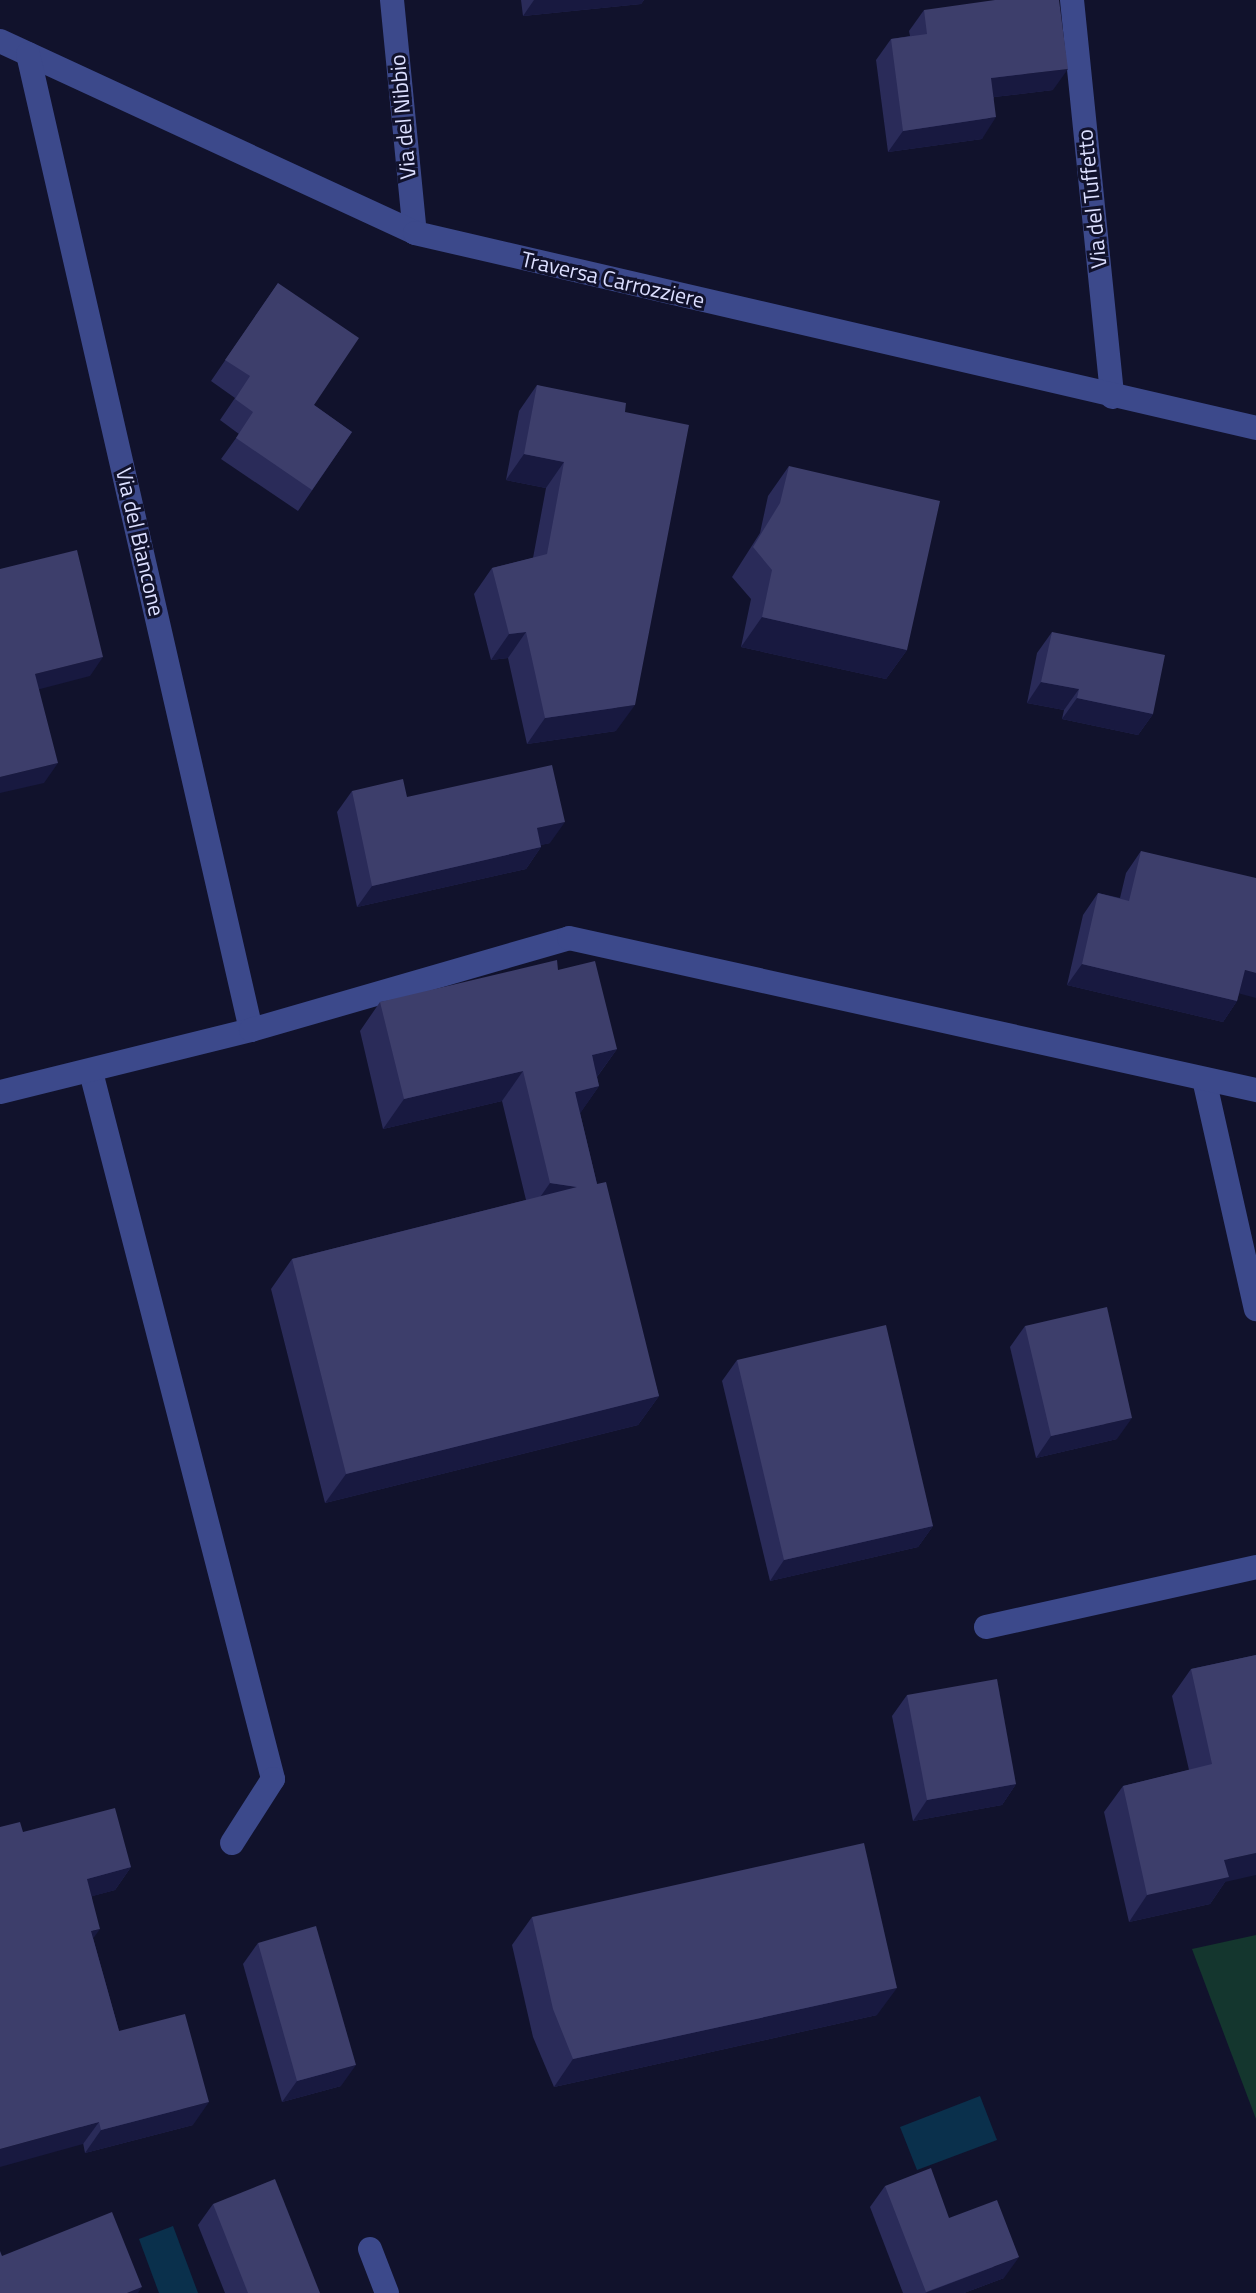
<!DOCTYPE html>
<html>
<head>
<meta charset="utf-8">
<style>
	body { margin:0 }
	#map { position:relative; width:1256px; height:2293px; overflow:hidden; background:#11122c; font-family:"Titillium Web",sans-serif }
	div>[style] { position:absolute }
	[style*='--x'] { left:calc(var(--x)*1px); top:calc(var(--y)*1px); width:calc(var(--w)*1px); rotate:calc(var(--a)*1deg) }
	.green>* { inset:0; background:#14362e }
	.water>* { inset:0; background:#0a304c }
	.minor>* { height:24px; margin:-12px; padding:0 12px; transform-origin:12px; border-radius:12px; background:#3c498b }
	.wall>* { inset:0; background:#2a2b59 }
	.shaded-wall>* { inset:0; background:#181940 }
	.building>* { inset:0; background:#3d3e6b }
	span { translate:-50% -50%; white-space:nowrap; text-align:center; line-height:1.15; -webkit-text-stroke:6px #11122c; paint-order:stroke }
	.street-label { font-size:22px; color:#dcdfff }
</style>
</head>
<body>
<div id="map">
	<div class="green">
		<div style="clip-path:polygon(1256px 1935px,1256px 2119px,1192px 1949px)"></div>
	</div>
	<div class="water">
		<div style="clip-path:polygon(980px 2096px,997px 2140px,917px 2170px,900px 2127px)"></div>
		<div style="clip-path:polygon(173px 2226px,198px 2293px,159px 2293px,139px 2239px)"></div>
	</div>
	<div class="minor">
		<div style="--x:392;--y:0;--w:234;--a:84.4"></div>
		<div style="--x:1072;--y:0;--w:399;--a:84.2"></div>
		<div style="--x:0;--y:41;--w:457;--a:24.8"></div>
		<div style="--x:415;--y:233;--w:863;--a:13.05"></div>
		<div style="--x:28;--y:54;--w:1001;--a:77.13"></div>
		<div style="--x:91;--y:1072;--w:730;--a:75.56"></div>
		<div style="--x:273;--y:1779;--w:76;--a:122.6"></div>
		<div style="--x:1204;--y:1079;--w:236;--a:77.3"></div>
		<div style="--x:0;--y:1092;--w:259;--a:-13.9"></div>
		<div style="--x:251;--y:1030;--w:331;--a:-16.1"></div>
		<div style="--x:569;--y:938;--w:704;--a:12.48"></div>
		<div style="--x:986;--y:1627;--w:277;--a:-12.5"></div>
		<div style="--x:370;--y:2249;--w:47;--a:68.9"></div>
	</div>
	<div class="wall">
		<div style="clip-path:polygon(521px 0,644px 0,641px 4px,523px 16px)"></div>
		<div style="clip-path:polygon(924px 10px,1053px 90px,994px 97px,982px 139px,888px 152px,876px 60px,891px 39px,910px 36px,909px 31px)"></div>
		<div style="clip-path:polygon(278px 283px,314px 405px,352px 432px,298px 511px,221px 459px,239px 434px,220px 420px,235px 398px,211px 381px)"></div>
		<div style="clip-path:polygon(537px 385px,625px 412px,616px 731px,527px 744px,508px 658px,491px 660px,474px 594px,492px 568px,533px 558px,546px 488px,506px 480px,519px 411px)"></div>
		<div style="clip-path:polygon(789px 466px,907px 650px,886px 679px,741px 647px,751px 599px,732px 577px,760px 533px,768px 496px)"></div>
		<div style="clip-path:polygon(1052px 632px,1153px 714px,1138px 735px,1062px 719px,1064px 710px,1027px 703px,1037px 653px)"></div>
		<div style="clip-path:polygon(352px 791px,407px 797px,550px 843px,540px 845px,541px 847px,526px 869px,357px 907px,337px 812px)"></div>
		<div style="clip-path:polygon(1141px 851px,1239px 993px,1237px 1001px,1223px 1022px,1067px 985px,1083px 915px,1098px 893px,1120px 898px,1126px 873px)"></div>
		<div style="clip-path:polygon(558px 970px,617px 1049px,597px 1077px,599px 1086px,580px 1113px,597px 1184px,659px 1396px,638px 1425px,325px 1503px,271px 1289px,292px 1259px,526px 1200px,502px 1101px,383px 1129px,360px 1031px,380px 1002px)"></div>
		<div style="clip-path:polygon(1025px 1326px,1117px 1439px,1036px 1458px,1010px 1347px)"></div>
		<div style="clip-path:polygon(737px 1360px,933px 1526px,918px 1547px,770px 1581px,722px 1381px)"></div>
		<div style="clip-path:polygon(1256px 1655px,1225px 1882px,1210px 1904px,1129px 1922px,1104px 1812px,1123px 1786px,1189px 1770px,1172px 1696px,1191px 1669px)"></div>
		<div style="clip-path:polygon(907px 1695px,1016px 1784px,1002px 1805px,913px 1821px,892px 1716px)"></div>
		<div style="clip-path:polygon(23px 1832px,131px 1867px,115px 1890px,92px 1896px,93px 1938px,119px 2031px,193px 2125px,85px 2153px)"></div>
		<div style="clip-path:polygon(532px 1917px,877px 2015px,554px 2087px,533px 2037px,512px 1945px)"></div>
		<div style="clip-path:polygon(258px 1943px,341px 2086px,282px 2102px,243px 1964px)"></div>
		<div style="clip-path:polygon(885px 2186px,949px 2218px,1004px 2278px,964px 2293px,903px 2293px,870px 2207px)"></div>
		<div style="clip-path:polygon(213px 2204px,320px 2293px,225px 2293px,198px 2225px)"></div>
	</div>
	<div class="shaded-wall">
		<div style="clip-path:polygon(534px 0,644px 0,641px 4px,523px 16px)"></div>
		<div style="clip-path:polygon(1068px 69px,1053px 90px,977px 99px,991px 78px)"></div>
		<div style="clip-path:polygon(996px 117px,982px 139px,888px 152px,903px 131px)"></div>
		<div style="clip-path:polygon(524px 454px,564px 462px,546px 488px,506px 480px)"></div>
		<div style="clip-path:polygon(762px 617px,907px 650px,886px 679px,741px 647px)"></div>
		<div style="clip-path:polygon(526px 632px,508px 658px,491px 660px,509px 634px)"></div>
		<div style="clip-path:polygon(103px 657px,90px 676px,21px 694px,35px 674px)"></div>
		<div style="clip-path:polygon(1041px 682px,1079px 689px,1064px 710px,1027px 703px)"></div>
		<div style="clip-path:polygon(1077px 698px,1153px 714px,1138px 735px,1062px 719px)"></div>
		<div style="clip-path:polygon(635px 705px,616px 731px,527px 744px,545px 718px)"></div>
		<div style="clip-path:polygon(58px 763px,44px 783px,0 793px,0 777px)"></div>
		<div style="clip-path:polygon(565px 822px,550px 843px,522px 850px,537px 828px)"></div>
		<div style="clip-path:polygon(541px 847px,526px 869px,357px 907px,372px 886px)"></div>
		<div style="clip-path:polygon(1082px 964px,1237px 1001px,1223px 1022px,1067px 985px)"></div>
		<div style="clip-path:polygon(1245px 970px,1256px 973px,1256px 998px,1230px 991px)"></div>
		<div style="clip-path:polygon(617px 1049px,596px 1078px,592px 1055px)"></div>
		<div style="clip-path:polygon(523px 1071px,502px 1101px,383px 1129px,404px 1099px)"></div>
		<div style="clip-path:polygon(599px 1086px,579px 1115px,575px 1092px)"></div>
		<div style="clip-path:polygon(550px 1183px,577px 1187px,529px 1213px)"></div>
		<div style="clip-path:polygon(659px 1396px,638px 1425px,325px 1503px,346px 1474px)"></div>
		<div style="clip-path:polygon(1132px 1418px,1117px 1439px,1036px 1458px,1051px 1436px)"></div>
		<div style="clip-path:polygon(933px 1526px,918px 1547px,770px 1581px,784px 1560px)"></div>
		<div style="clip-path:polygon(1016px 1784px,1002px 1805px,913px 1821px,927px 1800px)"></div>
		<div style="clip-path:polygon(1256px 1853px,1256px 1875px,1225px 1882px,1210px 1904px,1129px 1922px,1147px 1895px,1224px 1860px)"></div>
		<div style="clip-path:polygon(131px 1867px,115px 1890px,71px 1902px,87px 1879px)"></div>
		<div style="clip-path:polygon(100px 1929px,84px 1951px,91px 1931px)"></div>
		<div style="clip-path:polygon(897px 1988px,877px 2015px,554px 2087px,573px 2059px)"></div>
		<div style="clip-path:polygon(356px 2065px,341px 2086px,282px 2102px,297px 2081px)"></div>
		<div style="clip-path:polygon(209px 2102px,193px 2125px,85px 2153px,101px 2130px)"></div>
		<div style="clip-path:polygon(99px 2122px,83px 2144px,0 2167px,0 2149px)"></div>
		<div style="clip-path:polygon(1019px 2257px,1004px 2278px,964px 2293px,925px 2293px)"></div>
		<div style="clip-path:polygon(142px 2287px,138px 2293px,127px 2293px)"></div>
	</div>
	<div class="building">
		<div style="clip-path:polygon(995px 0,1059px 0,1068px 69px,991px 78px,996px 117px,903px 131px,891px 39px,927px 34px,924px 10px)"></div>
		<div style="clip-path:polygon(278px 283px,359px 338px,314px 405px,352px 432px,312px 490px,236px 438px,253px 412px,235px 399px,250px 376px,225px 360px)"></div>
		<div style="clip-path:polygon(537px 385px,626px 403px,625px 412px,689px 425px,635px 705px,545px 718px,526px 632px,509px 634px,492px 568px,547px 554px,564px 462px,524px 454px)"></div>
		<div style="clip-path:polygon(789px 466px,940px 501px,907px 650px,762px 617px,772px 570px,753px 547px,780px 503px)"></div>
		<div style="clip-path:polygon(77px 550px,103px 657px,35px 674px,58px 763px,0 777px,0 569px)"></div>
		<div style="clip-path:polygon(1052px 632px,1165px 655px,1153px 714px,1077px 698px,1079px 689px,1041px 682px)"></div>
		<div style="clip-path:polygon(552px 765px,565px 822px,537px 828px,541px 847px,372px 886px,352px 791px,403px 779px,407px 797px)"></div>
		<div style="clip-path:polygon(1141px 851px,1256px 878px,1256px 973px,1245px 970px,1237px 1001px,1082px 964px,1098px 893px,1129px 901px)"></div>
		<div style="clip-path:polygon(557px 960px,558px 970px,595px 961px,617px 1049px,592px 1055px,599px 1086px,575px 1092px,597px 1184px,606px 1182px,659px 1396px,346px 1474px,292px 1259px,577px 1187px,550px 1183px,523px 1071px,404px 1099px,380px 1002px)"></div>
		<div style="clip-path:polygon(1107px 1307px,1132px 1418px,1051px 1436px,1025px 1326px)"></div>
		<div style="clip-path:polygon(886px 1325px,933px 1526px,784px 1560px,737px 1360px)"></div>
		<div style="clip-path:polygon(1256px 1655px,1256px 1853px,1224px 1860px,1229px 1877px,1147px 1895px,1123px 1786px,1212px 1764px,1191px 1669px)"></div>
		<div style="clip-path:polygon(997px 1679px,1016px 1784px,927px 1800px,907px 1695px)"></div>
		<div style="clip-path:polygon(115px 1808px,131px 1867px,87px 1879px,100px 1929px,91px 1931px,119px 2031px,185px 2014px,209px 2102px,101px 2130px,99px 2122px,0 2149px,0 1827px,20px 1822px,23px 1832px)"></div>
		<div style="clip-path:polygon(864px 1843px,897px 1988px,573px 2059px,553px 2009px,532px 1917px)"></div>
		<div style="clip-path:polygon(316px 1926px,356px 2065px,297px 2081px,258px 1943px)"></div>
		<div style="clip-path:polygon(931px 2168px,949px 2218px,997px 2200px,1019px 2257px,926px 2292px,885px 2186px)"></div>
		<div style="clip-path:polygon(275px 2179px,320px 2293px,248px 2293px,213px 2204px)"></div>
		<div style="clip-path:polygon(112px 2212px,142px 2287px,127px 2293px,0 2293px,0 2251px,2px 2256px)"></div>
	</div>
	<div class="street-label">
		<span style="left:403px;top:117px;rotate:-95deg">Via del Nibbio</span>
		<span style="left:1092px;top:199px;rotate:-96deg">Via del Tuffetto</span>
		<span style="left:613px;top:280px;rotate:13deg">Traversa Carrozziere</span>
		<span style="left:140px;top:542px;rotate:77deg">Via del Biancone</span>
	</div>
</div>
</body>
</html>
